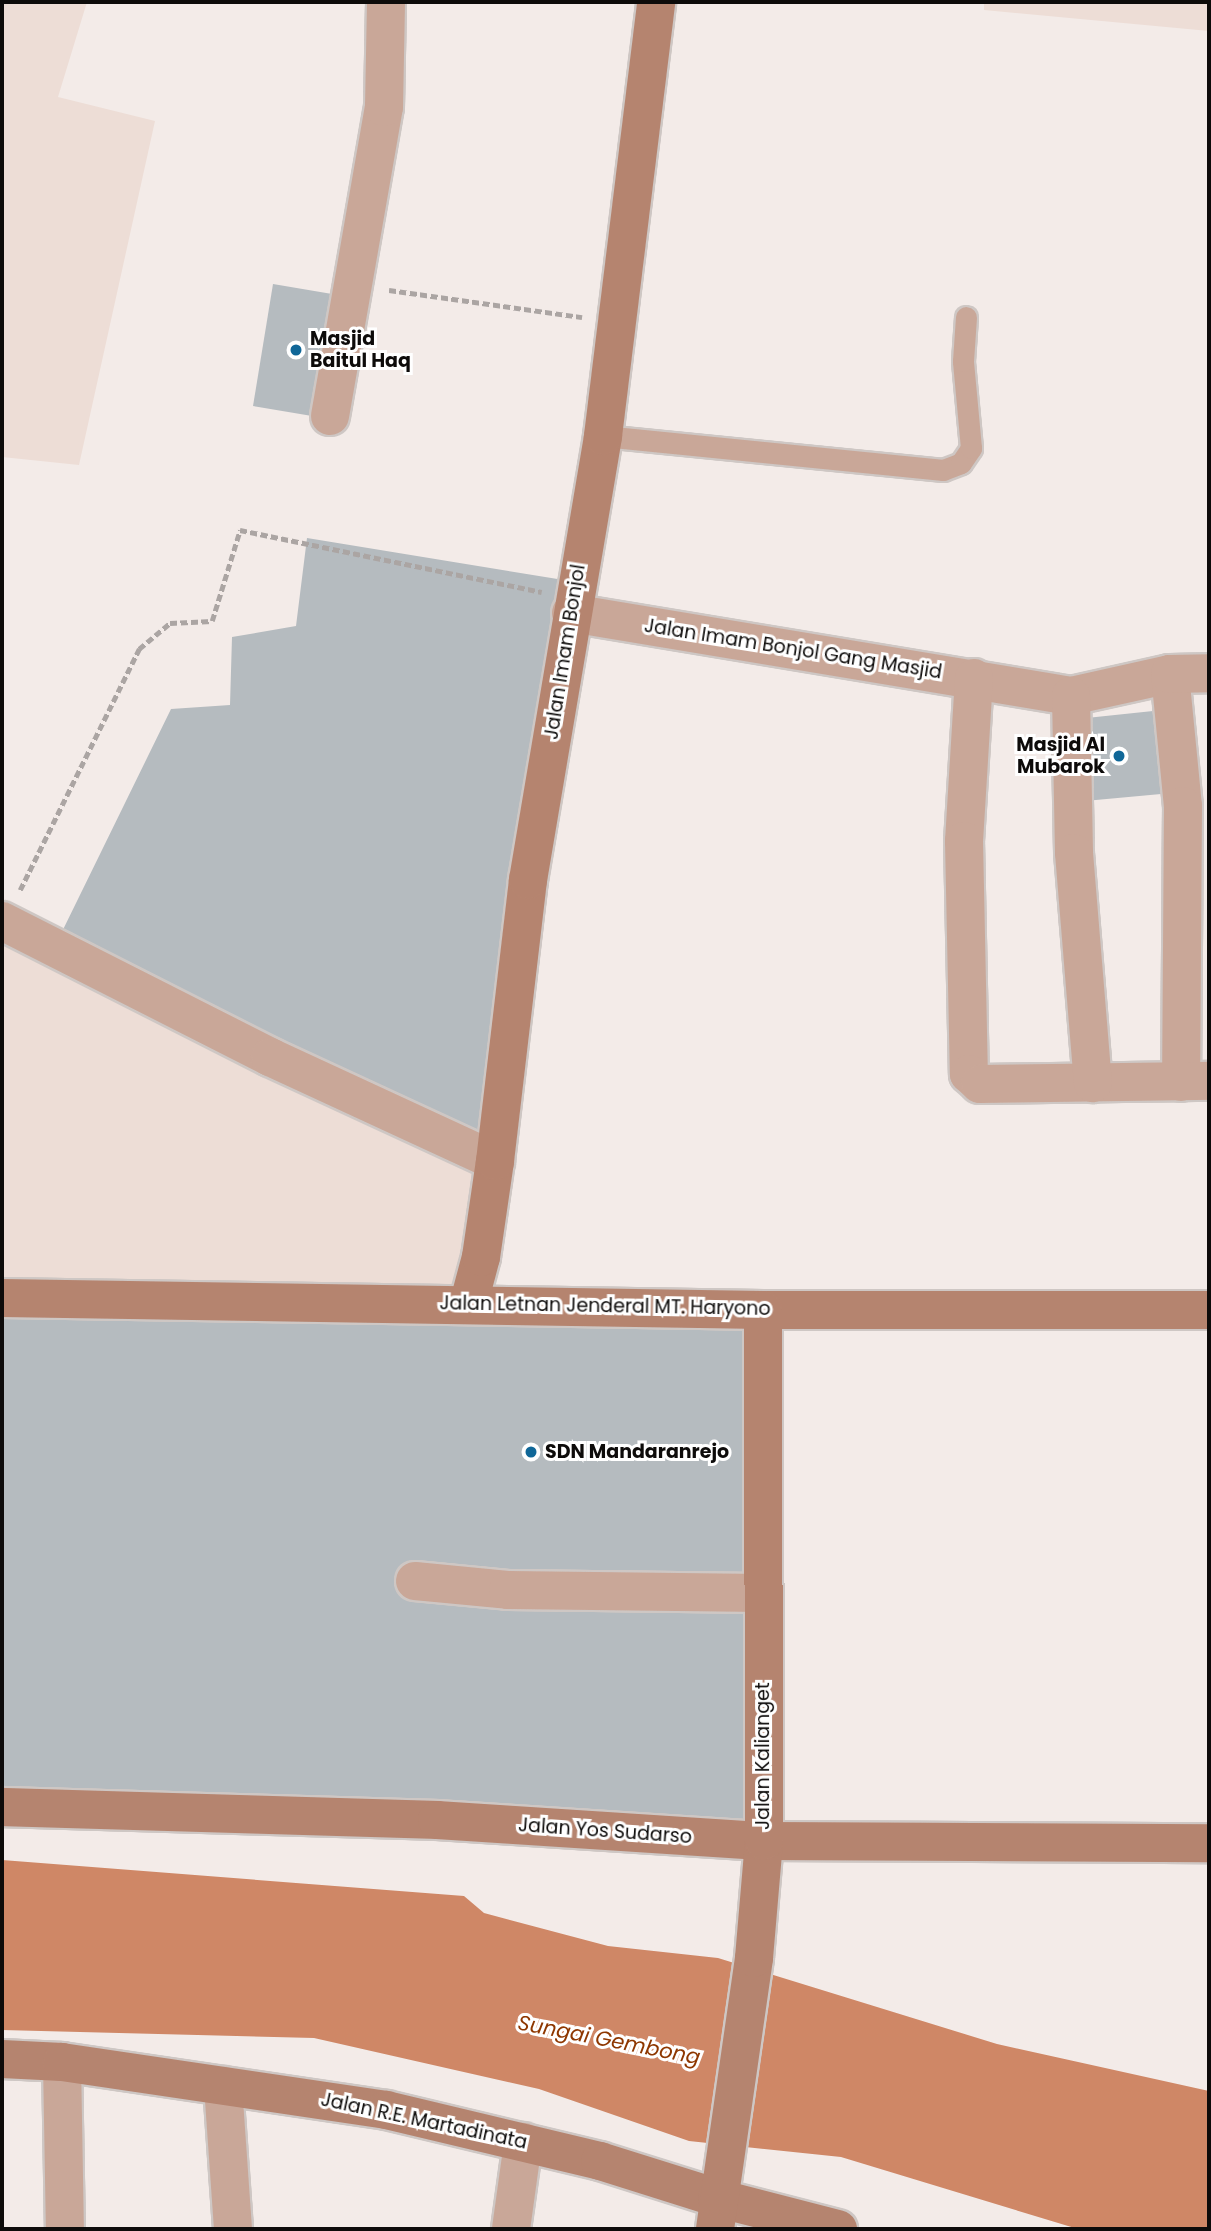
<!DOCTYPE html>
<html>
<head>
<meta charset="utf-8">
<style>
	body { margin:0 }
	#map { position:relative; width:1211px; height:2231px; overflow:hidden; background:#f3ebe8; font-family:Poppins,sans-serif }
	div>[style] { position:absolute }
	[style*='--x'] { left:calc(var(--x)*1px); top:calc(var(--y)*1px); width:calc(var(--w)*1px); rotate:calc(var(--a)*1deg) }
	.built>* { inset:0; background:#edddd6 }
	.water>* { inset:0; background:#cf8766 }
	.building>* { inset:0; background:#b5bbbf }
	.path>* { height:4.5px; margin-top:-2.25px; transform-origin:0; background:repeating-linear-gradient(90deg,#aba5a3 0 7px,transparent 0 10.5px) }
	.roads { filter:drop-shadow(2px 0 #cec7c4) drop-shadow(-2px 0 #cec7c4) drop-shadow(0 2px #cec7c4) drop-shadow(0 -2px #cec7c4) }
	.lane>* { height:21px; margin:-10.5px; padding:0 10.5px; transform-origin:10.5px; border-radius:10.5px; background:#c9a798 }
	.street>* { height:38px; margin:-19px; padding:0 19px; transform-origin:19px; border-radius:19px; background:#c9a798 }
	.secondary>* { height:38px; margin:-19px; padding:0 19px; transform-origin:19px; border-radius:19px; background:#b5846f }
	.dots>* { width:19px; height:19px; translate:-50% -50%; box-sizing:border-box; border:4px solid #fff; border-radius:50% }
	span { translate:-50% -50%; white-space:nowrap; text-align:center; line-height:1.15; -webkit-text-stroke:6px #fff; paint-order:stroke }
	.poi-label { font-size:19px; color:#0d0b0a; font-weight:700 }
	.left { translate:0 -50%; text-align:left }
	.right { translate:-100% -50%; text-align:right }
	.street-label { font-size:19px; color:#0d0b0a }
	.water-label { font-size:21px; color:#8e3700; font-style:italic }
	.frame { position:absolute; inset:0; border:4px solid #0d0b0a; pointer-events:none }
</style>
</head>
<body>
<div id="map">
	<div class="built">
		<div style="clip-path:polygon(2px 2px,87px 2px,58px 97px,155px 121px,79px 465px,2px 457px)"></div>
		<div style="clip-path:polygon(984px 2px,1209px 2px,1209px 31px,984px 10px)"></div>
		<div style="clip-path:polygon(2px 921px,495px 1161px,469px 1302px,2px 1298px)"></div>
	</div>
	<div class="water">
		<div style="clip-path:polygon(2px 1860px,464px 1896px,484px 1913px,608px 1946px,718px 1958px,997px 2044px,1209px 2091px,1209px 2229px,1078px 2229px,841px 2157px,689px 2141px,539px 2089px,314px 2038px,2px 2030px)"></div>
	</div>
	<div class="building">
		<div style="clip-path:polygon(273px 284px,338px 295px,318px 417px,253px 406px)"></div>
		<div style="clip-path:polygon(307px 538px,576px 582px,495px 1161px,55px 946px,171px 709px,230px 705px,232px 637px,296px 626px)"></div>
		<div style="clip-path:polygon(1153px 711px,1161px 794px,1085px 801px,1077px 719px)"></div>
		<div style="clip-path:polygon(2px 1298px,763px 1310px,764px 1841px,2px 1807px)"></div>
	</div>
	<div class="path">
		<div style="--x:389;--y:290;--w:195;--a:8"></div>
		<div style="--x:20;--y:890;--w:269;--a:-63.7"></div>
		<div style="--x:139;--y:649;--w:40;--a:-40"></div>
		<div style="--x:170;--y:623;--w:42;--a:-2.7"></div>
		<div style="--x:212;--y:621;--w:95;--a:-72.9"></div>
		<div style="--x:240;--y:530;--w:308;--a:11.6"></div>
	</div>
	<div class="roads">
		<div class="lane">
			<div style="--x:603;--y:436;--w:342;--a:5.7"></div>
			<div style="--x:943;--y:470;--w:19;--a:-21"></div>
			<div style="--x:961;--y:463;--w:18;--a:-56"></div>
			<div style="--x:971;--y:448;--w:87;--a:-95.3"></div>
			<div style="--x:963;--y:361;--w:44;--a:-86.1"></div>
		</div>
		<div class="street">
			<div style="--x:330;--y:416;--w:314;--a:-80.1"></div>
			<div style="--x:384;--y:107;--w:105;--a:-88.9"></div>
			<div style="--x:571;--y:613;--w:507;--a:9.43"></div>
			<div style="--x:1071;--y:696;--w:101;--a:-12.5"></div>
			<div style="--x:1170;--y:674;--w:133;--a:84.4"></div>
			<div style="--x:1183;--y:806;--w:276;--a:90.4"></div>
			<div style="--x:1170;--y:674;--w:39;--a:-1"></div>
			<div style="--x:974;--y:678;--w:163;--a:93.5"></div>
			<div style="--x:964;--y:841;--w:233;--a:88.8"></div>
			<div style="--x:969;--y:1074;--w:15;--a:42"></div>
			<div style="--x:980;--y:1084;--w:229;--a:-0.8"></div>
			<div style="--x:1071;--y:696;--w:157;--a:88.9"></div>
			<div style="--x:1074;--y:853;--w:231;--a:85.3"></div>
			<div style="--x:2;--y:921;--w:301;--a:26.9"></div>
			<div style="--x:270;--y:1057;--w:248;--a:24.8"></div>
			<div style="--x:415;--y:1581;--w:93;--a:5.5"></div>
			<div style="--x:508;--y:1590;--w:255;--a:0.7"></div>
			<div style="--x:62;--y:2062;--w:167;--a:89"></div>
			<div style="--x:223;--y:2086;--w:143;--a:86"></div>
			<div style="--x:511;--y:2229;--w:88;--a:-82.1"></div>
		</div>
		<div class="secondary">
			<div style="--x:2;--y:1298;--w:761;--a:0.9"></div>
			<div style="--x:763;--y:1310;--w:446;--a:0"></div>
			<div style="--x:469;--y:1302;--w:47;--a:-75.1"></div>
			<div style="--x:481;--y:1257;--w:97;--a:-81.7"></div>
			<div style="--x:495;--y:1161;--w:283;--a:-83.3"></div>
			<div style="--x:528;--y:880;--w:450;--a:-80.4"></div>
			<div style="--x:603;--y:436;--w:437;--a:-83"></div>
			<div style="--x:2;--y:1807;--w:435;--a:1.7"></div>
			<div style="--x:437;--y:1820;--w:328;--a:3.7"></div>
			<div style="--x:764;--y:1841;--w:445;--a:0.3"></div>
			<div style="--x:2;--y:2059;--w:60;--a:2.9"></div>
			<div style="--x:62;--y:2062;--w:328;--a:8.4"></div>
			<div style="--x:386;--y:2110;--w:220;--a:13.4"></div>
			<div style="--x:600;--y:2161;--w:123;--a:17.5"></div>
			<div style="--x:717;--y:2198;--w:125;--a:14.4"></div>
			<div style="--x:715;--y:2229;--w:274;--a:-81.8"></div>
			<div style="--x:754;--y:1958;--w:117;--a:-85.1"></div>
			<div style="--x:764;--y:1841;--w:531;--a:-90.11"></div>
		</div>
	</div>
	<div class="dots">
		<div style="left:296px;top:350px;background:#106798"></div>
		<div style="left:1119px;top:756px;background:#106798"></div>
		<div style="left:531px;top:1452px;background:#106798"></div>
	</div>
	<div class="poi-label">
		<span class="left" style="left:310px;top:350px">Masjid<br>Baitul Haq</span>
		<span class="right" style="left:1105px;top:756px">Masjid Al<br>Mubarok</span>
		<span class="left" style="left:545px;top:1452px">SDN Mandaranrejo</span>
	</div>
	<div class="street-label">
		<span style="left:793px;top:649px;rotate:9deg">Jalan Imam Bonjol Gang Masjid</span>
		<span style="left:565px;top:652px;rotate:-81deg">Jalan Imam Bonjol</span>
		<span style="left:605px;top:1306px;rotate:1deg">Jalan Letnan Jenderal MT. Haryono</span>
		<span style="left:763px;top:1756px;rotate:-90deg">Jalan Kalianget</span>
		<span style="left:605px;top:1831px;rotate:4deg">Jalan Yos Sudarso</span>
		<span style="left:424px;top:2121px;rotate:12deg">Jalan R.E. Martadinata</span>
	</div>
	<div class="water-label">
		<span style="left:609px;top:2040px;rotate:11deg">Sungai Gembong</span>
	</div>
	<div class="frame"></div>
</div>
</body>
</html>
